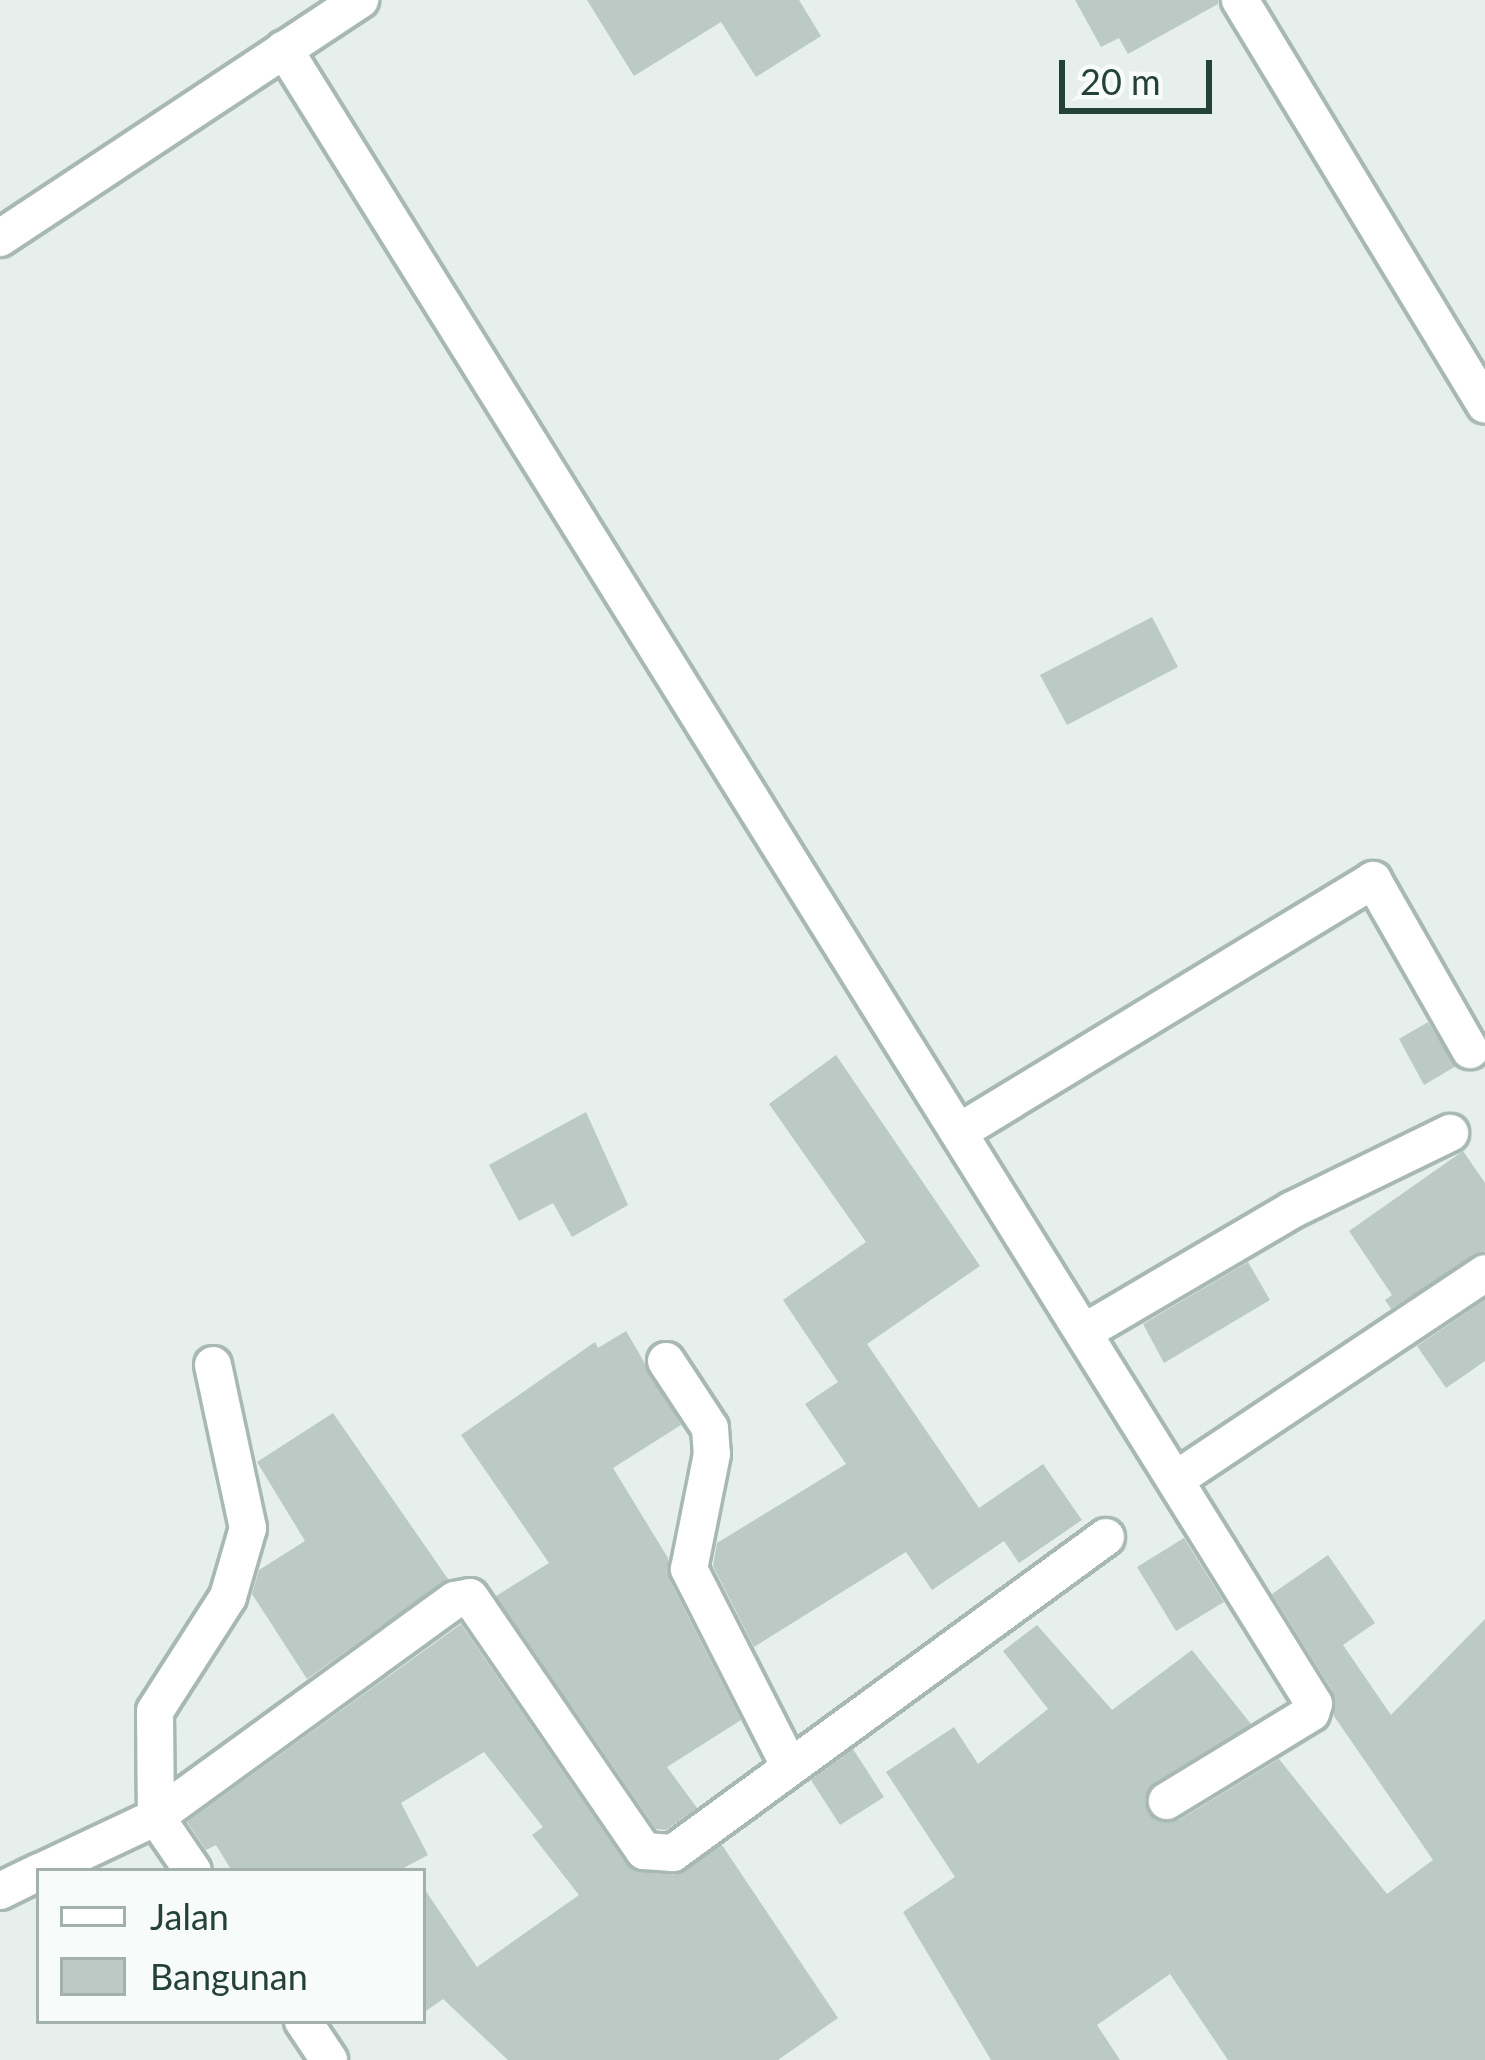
<!DOCTYPE html>
<html>
<head>
<meta charset="utf-8">
<style>
	body { margin:0 }
	#map { position:relative; width:1485px; height:2060px; overflow:hidden; background:#e6efeb; font-family:Lato,sans-serif }
	div>[style] { position:absolute }
	[style*='--x'] { left:calc(var(--x)*1px); top:calc(var(--y)*1px); width:calc(var(--w)*1px); rotate:calc(var(--a)*1deg) }
	.building>* { inset:0; background:#bbcac4 }
	.roads { filter:drop-shadow(3px 0 #a8b8b2) drop-shadow(-3px 0 #a8b8b2) drop-shadow(0 3px #a8b8b2) drop-shadow(0 -3px #a8b8b2) }
	.minor>* { height:36px; margin:-18px; padding:0 18px; transform-origin:18px; border-radius:18px; background:#fff }
	span { translate:-50% -50%; white-space:nowrap; text-align:center; line-height:1.15; -webkit-text-stroke:9px #f7fbf9; paint-order:stroke }
	.legend { position:absolute; left:36px; top:1868px; width:390px; height:156px; box-sizing:border-box; background:#f7fbf9; border:3px solid #a3b1ad; margin:0; padding:15px 21px; list-style:none; font-size:36px; color:#24423a }
	.legend li { display:flex; align-items:center; gap:24px; height:60px }
	.legend b { width:60px; border:3px solid #a3b1ad }
	.scale { position:absolute; left:1059px; top:60px; width:153px; height:54px; box-sizing:border-box; border:6px solid #24423a; border-top:0; padding-left:15px; font-size:36px; line-height:42px; white-space:nowrap; color:#24423a; -webkit-text-stroke:9px #f7fbf9; paint-order:stroke }
</style>
</head>
<body>
<div id="map">
	<div class="building">
		<div style="clip-path:polygon(587px 0,799px 0,821px 36px,756px 77px,721px 22px,634px 76px)"></div>
		<div style="clip-path:polygon(1075px 0,1218px 0,1218px 4px,1128px 54px,1119px 38px,1101px 47px)"></div>
		<div style="clip-path:polygon(1152px 617px,1178px 667px,1067px 725px,1040px 675px)"></div>
		<div style="clip-path:polygon(1428px 1022px,1456px 1066px,1424px 1085px,1399px 1039px)"></div>
		<div style="clip-path:polygon(836px 1055px,980px 1266px,867px 1344px,979px 1508px,1043px 1464px,1082px 1520px,1019px 1563px,1004px 1541px,932px 1590px,906px 1552px,754px 1647px,713px 1566px,717px 1543px,846px 1464px,805px 1404px,838px 1382px,783px 1300px,866px 1242px,769px 1104px)"></div>
		<div style="clip-path:polygon(586px 1112px,628px 1205px,572px 1237px,553px 1203px,519px 1221px,489px 1165px)"></div>
		<div style="clip-path:polygon(1463px 1151px,1485px 1183px,1485px 1251px,1391px 1309px,1385px 1300px,1392px 1295px,1349px 1231px)"></div>
		<div style="clip-path:polygon(1248px 1262px,1270px 1300px,1164px 1363px,1143px 1324px)"></div>
		<div style="clip-path:polygon(1485px 1300px,1485px 1361px,1446px 1388px,1417px 1346px)"></div>
		<div style="clip-path:polygon(626px 1331px,681px 1425px,613px 1468px,668px 1558px,669px 1579px,741px 1720px,667px 1767px,697px 1808px,666px 1830px,656px 1829px,496px 1596px,549px 1563px,461px 1435px,595px 1342px,598px 1348px)"></div>
		<div style="clip-path:polygon(333px 1413px,448px 1579px,307px 1679px,252px 1594px,259px 1570px,305px 1541px,257px 1462px)"></div>
		<div style="clip-path:polygon(1184px 1538px,1224px 1602px,1176px 1631px,1137px 1567px)"></div>
		<div style="clip-path:polygon(1328px 1555px,1375px 1623px,1343px 1645px,1391px 1715px,1485px 1619px,1485px 2060px,1228px 2060px,1170px 1974px,1097px 2025px,1120px 2060px,991px 2060px,903px 1912px,955px 1877px,886px 1772px,954px 1727px,978px 1764px,1048px 1709px,1003px 1651px,1037px 1625px,1112px 1710px,1192px 1650px,1251px 1724px,1154px 1783px,1145px 1800px,1155px 1820px,1179px 1820px,1279px 1759px,1387px 1894px,1433px 1860px,1334px 1716px,1333px 1692px,1272px 1594px)"></div>
		<div style="clip-path:polygon(461px 1624px,626px 1864px,673px 1875px,722px 1845px,838px 2018px,778px 2060px,508px 2060px,443px 1999px,423px 2013px,423px 1887px,477px 1967px,579px 1895px,532px 1835px,543px 1827px,484px 1752px,401px 1803px,428px 1855px,398px 1871px,232px 1871px,216px 1845px,206px 1850px,187px 1822px)"></div>
		<div style="clip-path:polygon(853px 1749px,884px 1797px,840px 1825px,811px 1780px)"></div>
	</div>
	<div class="roads">
		<div class="minor">
			<div style="--x:1240;--y:0;--w:473;--a:58.8"></div>
			<div style="--x:284;--y:49;--w:1949;--a:58.1"></div>
			<div style="--x:1314;--y:1704;--w:9;--a:108"></div>
			<div style="--x:1311;--y:1713;--w:169;--a:148.6"></div>
			<div style="--x:0;--y:238;--w:432;--a:-33.5"></div>
			<div style="--x:959;--y:1132;--w:485;--a:-31.3"></div>
			<div style="--x:1373;--y:880;--w:196;--a:60.3"></div>
			<div style="--x:1086;--y:1331;--w:239;--a:-30.4"></div>
			<div style="--x:1292;--y:1210;--w:176;--a:-26"></div>
			<div style="--x:666;--y:1361;--w:80;--a:56.7"></div>
			<div style="--x:710;--y:1428;--w:26;--a:86"></div>
			<div style="--x:712;--y:1454;--w:117;--a:101.3"></div>
			<div style="--x:689;--y:1569;--w:218;--a:63"></div>
			<div style="--x:213;--y:1365;--w:167;--a:77.9"></div>
			<div style="--x:248;--y:1528;--w:72;--a:106.2"></div>
			<div style="--x:228;--y:1597;--w:135;--a:122.6"></div>
			<div style="--x:155;--y:1711;--w:106;--a:89.5"></div>
			<div style="--x:156;--y:1817;--w:369;--a:-36"></div>
			<div style="--x:455;--y:1600;--w:15;--a:-11"></div>
			<div style="--x:470;--y:1597;--w:308;--a:55.6"></div>
			<div style="--x:644;--y:1851;--w:29;--a:4"></div>
			<div style="--x:673;--y:1853;--w:536;--a:-36.12"></div>
			<div style="--x:1178;--y:1478;--w:369;--a:-33.7"></div>
			<div style="--x:42;--y:1871;--w:126;--a:-25.3"></div>
			<div style="--x:156;--y:1817;--w:65;--a:55.6"></div>
			<div style="--x:0;--y:1891;--w:43;--a:-26"></div>
			<div style="--x:303;--y:2021;--w:47;--a:56.3"></div>
		</div>
	</div>
	<ul class="legend">
	<li><b style="height:15px;background:#fff"></b>Jalan</li>
	<li><b style="height:33px;background:#bbcac4"></b>Bangunan</li>
	</ul>
	<div class="scale">20 m</div>
</div>
</body>
</html>
